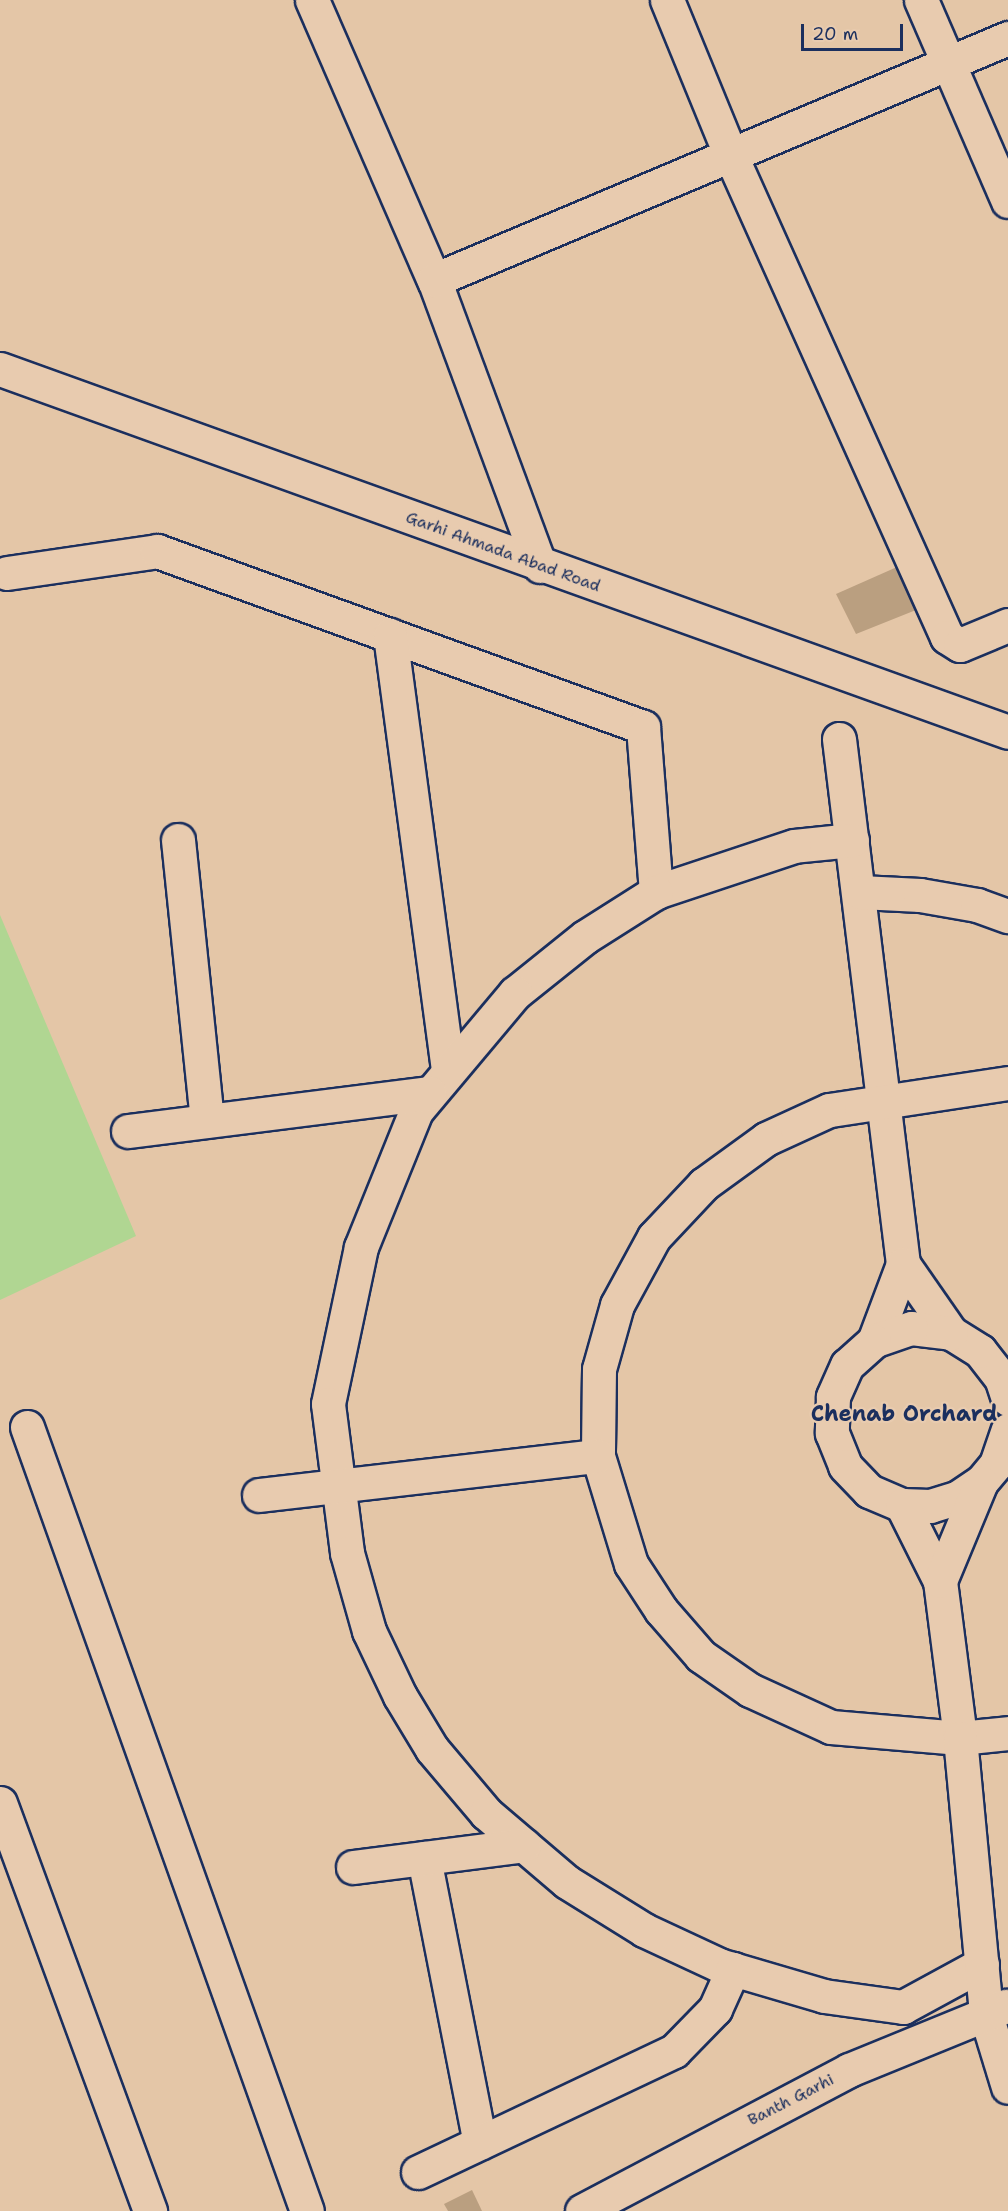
<!DOCTYPE html>
<html>
<head>
<meta charset="utf-8">
<style>
	body { margin:0 }
	#map { position:relative; width:1008px; height:2211px; overflow:hidden; background:#e4c6a7; font-family:"Shantell Sans",sans-serif }
	div>[style] { position:absolute }
	[style*='--x'] { left:calc(var(--x)*1px); top:calc(var(--y)*1px); width:calc(var(--w)*1px); rotate:calc(var(--a)*1deg) }
	.green>* { inset:0; background:#b0d692 }
	.building>* { inset:0; background:#ba9f80 }
	.roads { filter:drop-shadow(2px 0 #1b2f5e) drop-shadow(-2px 0 #1b2f5e) drop-shadow(0 2px #1b2f5e) drop-shadow(0 -2px #1b2f5e) }
	.minor>* { height:33px; margin:-16.5px; padding:0 16.5px; transform-origin:16.5px; border-radius:16.5px; background:#e8cbaf }
	span { translate:-50% -50%; white-space:nowrap; text-align:center; line-height:1.15; -webkit-text-stroke:4.5px #e8cbaf; paint-order:stroke }
	.street-label { font-size:16px; color:#1b2f5e }
	.district-label { font-size:22px; color:#1b2f5e; font-weight:700 }
	.scale { position:absolute; left:801px; top:24px; width:102px; height:27px; box-sizing:border-box; border:3px solid #1b2f5e; border-top:0; padding-left:8px; font-size:18px; line-height:21px; white-space:nowrap; color:#1b2f5e; -webkit-text-stroke:4px #e8cbaf; paint-order:stroke }
</style>
</head>
<body>
<div id="map">
	<div class="green">
		<div style="clip-path:polygon(0 915px,136px 1236px,0 1300px)"></div>
	</div>
	<div class="building">
		<div style="clip-path:polygon(906px 563px,926px 606px,856px 634px,836px 594px)"></div>
		<div style="clip-path:polygon(472px 2190px,482px 2211px,448px 2211px,444px 2204px)"></div>
	</div>
	<div class="roads">
		<div class="minor">
			<div style="--x:312;--y:0;--w:305;--a:66.5"></div>
			<div style="--x:667;--y:0;--w:169;--a:67.7"></div>
			<div style="--x:731;--y:156;--w:527;--a:65.82"></div>
			<div style="--x:947;--y:637;--w:15;--a:32"></div>
			<div style="--x:960;--y:645;--w:52;--a:-22.6"></div>
			<div style="--x:921;--y:0;--w:219;--a:66.6"></div>
			<div style="--x:0;--y:369;--w:1071;--a:19.8"></div>
			<div style="--x:540;--y:566;--w:305;--a:-110.3"></div>
			<div style="--x:434;--y:280;--w:623;--a:-22.86"></div>
			<div style="--x:7;--y:573;--w:152;--a:-8.3"></div>
			<div style="--x:157;--y:551;--w:517;--a:19.91"></div>
			<div style="--x:643;--y:727;--w:166;--a:85.5"></div>
			<div style="--x:390;--y:635;--w:440;--a:82.4"></div>
			<div style="--x:839;--y:739;--w:529;--a:83.05"></div>
			<div style="--x:903;--y:1264;--w:82;--a:110.6"></div>
			<div style="--x:178;--y:840;--w:282;--a:84.1"></div>
			<div style="--x:852;--y:840;--w:58;--a:174.1"></div>
			<div style="--x:794;--y:846;--w:145;--a:161.6"></div>
			<div style="--x:656;--y:892;--w:84;--a:147.6"></div>
			<div style="--x:585;--y:937;--w:90;--a:141.3"></div>
			<div style="--x:515;--y:993;--w:154;--a:130"></div>
			<div style="--x:416;--y:1111;--w:147;--a:112"></div>
			<div style="--x:361;--y:1247;--w:160;--a:101.9"></div>
			<div style="--x:328;--y:1404;--w:150;--a:82.7"></div>
			<div style="--x:347;--y:1553;--w:81;--a:74.2"></div>
			<div style="--x:369;--y:1631;--w:72;--a:64.5"></div>
			<div style="--x:400;--y:1696;--w:62;--a:58.9"></div>
			<div style="--x:432;--y:1749;--w:84;--a:49.8"></div>
			<div style="--x:486;--y:1813;--w:106;--a:40.4"></div>
			<div style="--x:567;--y:1882;--w:91;--a:31.9"></div>
			<div style="--x:644;--y:1930;--w:83;--a:25"></div>
			<div style="--x:719;--y:1965;--w:109;--a:16.4"></div>
			<div style="--x:824;--y:1996;--w:80;--a:7.9"></div>
			<div style="--x:903;--y:2007;--w:90;--a:-28.6"></div>
			<div style="--x:860;--y:892;--w:60;--a:2.9"></div>
			<div style="--x:920;--y:895;--w:58;--a:10"></div>
			<div style="--x:977;--y:905;--w:33;--a:20"></div>
			<div style="--x:1008;--y:1083;--w:181;--a:171.4"></div>
			<div style="--x:829;--y:1110;--w:69;--a:155.3"></div>
			<div style="--x:766;--y:1139;--w:77;--a:144"></div>
			<div style="--x:704;--y:1184;--w:73;--a:133.3"></div>
			<div style="--x:654;--y:1237;--w:77;--a:118.6"></div>
			<div style="--x:617;--y:1305;--w:66;--a:105.7"></div>
			<div style="--x:599;--y:1369;--w:87;--a:90.7"></div>
			<div style="--x:598;--y:1456;--w:113;--a:73"></div>
			<div style="--x:631;--y:1564;--w:55;--a:56.9"></div>
			<div style="--x:661;--y:1610;--w:61;--a:49"></div>
			<div style="--x:701;--y:1656;--w:60;--a:34.8"></div>
			<div style="--x:750;--y:1690;--w:89;--a:24.6"></div>
			<div style="--x:831;--y:1727;--w:129;--a:4.9"></div>
			<div style="--x:960;--y:1738;--w:48;--a:-5.9"></div>
			<div style="--x:128;--y:1131;--w:304;--a:-7.2"></div>
			<div style="--x:903;--y:1264;--w:84;--a:55.2"></div>
			<div style="--x:1008;--y:1399;--w:22;--a:-108"></div>
			<div style="--x:1001;--y:1378;--w:34;--a:-128"></div>
			<div style="--x:980;--y:1351;--w:34;--a:-148"></div>
			<div style="--x:951;--y:1333;--w:40;--a:-172.9"></div>
			<div style="--x:911;--y:1328;--w:39;--a:161"></div>
			<div style="--x:874;--y:1341;--w:36;--a:138"></div>
			<div style="--x:847;--y:1365;--w:35;--a:114"></div>
			<div style="--x:833;--y:1397;--w:36;--a:92"></div>
			<div style="--x:832;--y:1433;--w:35;--a:68"></div>
			<div style="--x:845;--y:1466;--w:35;--a:46"></div>
			<div style="--x:869;--y:1491;--w:36;--a:23"></div>
			<div style="--x:902;--y:1505;--w:28;--a:2"></div>
			<div style="--x:930;--y:1506;--w:28;--a:-17"></div>
			<div style="--x:957;--y:1498;--w:29;--a:-34"></div>
			<div style="--x:981;--y:1482;--w:23;--a:-50"></div>
			<div style="--x:996;--y:1464;--w:36;--a:-71"></div>
			<div style="--x:27;--y:1427;--w:832;--a:70.35"></div>
			<div style="--x:259;--y:1495;--w:341;--a:-6.6"></div>
			<div style="--x:902;--y:1505;--w:85;--a:63.4"></div>
			<div style="--x:940;--y:1581;--w:158;--a:82.7"></div>
			<div style="--x:960;--y:1738;--w:278;--a:84.6"></div>
			<div style="--x:986;--y:2015;--w:75;--a:73"></div>
			<div style="--x:940;--y:1581;--w:107;--a:-67.5"></div>
			<div style="--x:0;--y:1803;--w:435;--a:69.8"></div>
			<div style="--x:424;--y:1858;--w:290;--a:78.9"></div>
			<div style="--x:353;--y:1867;--w:172;--a:-7.3"></div>
			<div style="--x:418;--y:2172;--w:283;--a:-25.3"></div>
			<div style="--x:674;--y:2051;--w:59;--a:-45.7"></div>
			<div style="--x:715;--y:2009;--w:44;--a:-65.8"></div>
			<div style="--x:582;--y:2211;--w:302;--a:-27.8"></div>
			<div style="--x:849;--y:2070;--w:170;--a:-22.2"></div>
		</div>
	</div>
	<div class="street-label">
		<span style="left:503px;top:552px;rotate:20deg">Garhi Ahmada Abad Road</span>
		<span style="left:791px;top:2100px;rotate:-27deg">Banth Garhi</span>
	</div>
	<div class="district-label">
		<span style="left:904px;top:1414px">Chenab Orchard</span>
	</div>
	<div class="scale">20 m</div>
</div>
</body>
</html>
